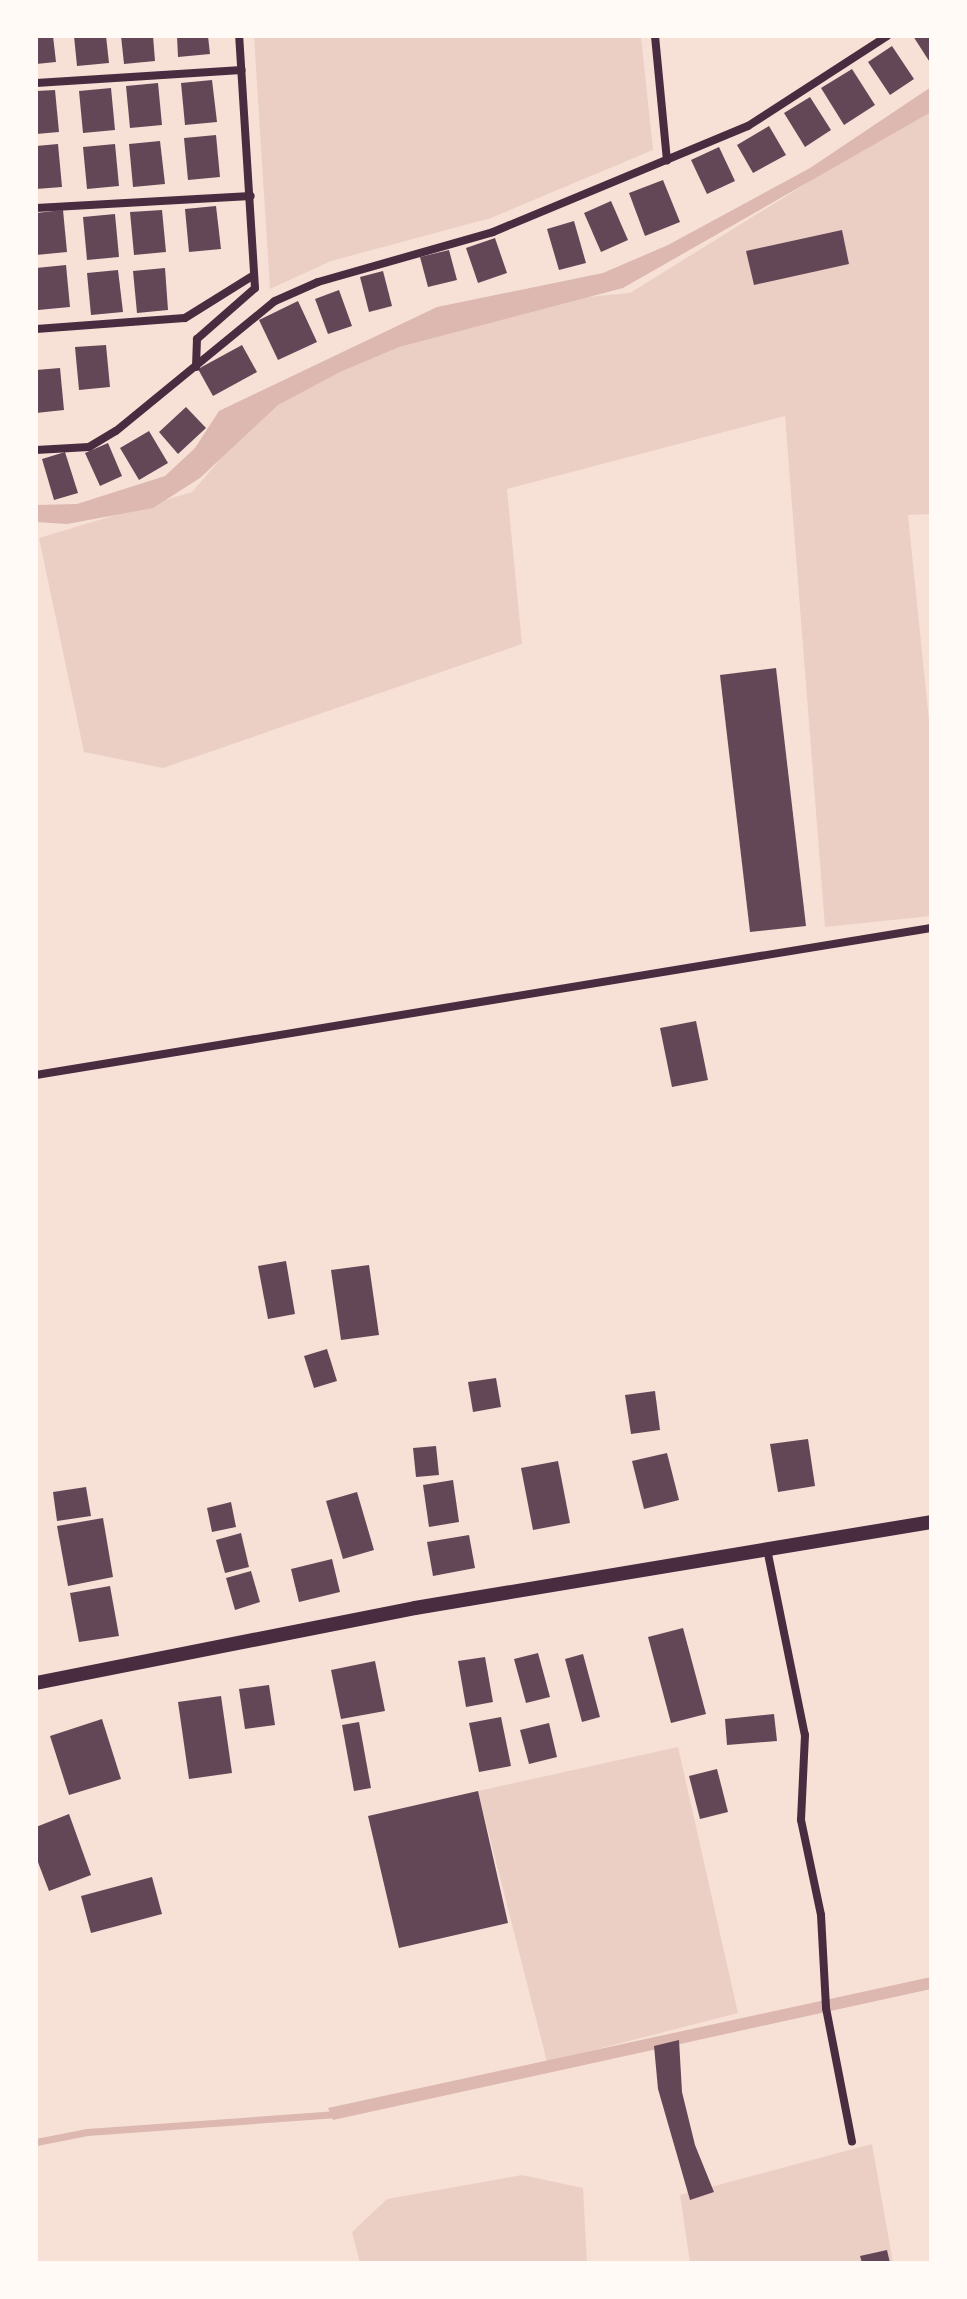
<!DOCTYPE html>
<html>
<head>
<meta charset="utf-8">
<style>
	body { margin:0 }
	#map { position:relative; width:967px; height:2299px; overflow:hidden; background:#f7e1d7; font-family:Barlow,sans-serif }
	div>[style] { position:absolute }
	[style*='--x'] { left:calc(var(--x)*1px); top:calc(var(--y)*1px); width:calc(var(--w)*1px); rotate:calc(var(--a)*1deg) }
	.green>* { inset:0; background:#ebcfc5 }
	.water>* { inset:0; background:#dcb8b0 }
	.stream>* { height:7px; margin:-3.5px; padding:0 3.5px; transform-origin:3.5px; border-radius:3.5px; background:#dcb8b0 }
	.building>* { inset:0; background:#644757 }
	.minor>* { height:8px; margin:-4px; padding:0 4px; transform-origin:4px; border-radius:4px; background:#4a2c40 }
	.secondary>* { height:14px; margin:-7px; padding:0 7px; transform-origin:7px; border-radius:7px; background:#4a2c40 }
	span { translate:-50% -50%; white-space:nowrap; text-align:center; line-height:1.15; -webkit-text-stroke:6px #fffaf5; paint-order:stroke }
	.frame { position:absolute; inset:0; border:38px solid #fffaf5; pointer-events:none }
</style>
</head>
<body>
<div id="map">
	<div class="green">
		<div style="clip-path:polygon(254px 36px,641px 36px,653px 150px,491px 218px,331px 261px,270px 289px)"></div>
		<div style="clip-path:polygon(931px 106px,931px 514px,908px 515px,931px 740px,931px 916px,825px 927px,785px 416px,507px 489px,522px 644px,163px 768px,84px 752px,39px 538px,192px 492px,285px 384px,492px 306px,630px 293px)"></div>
		<div style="clip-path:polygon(678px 1747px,738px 2013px,547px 2062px,478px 1791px)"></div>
		<div style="clip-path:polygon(872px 2144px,893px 2263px,690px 2263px,680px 2195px)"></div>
		<div style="clip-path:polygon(522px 2175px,583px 2188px,587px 2263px,360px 2263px,352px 2232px,387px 2199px)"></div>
	</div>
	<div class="water">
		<div style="clip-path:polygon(931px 87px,931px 112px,623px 288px,399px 347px,340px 372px,278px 405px,200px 478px,153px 508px,67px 524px,36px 522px,36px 505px,77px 504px,165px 476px,195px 448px,219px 411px,437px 307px,603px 273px,668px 245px,810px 168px)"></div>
		<div style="clip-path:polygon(931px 1977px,931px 1989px,333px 2120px,328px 2108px)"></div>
	</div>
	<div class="stream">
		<div style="--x:36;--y:2142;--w:52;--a:-11.1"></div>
		<div style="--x:87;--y:2132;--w:254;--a:-4.1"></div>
	</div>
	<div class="building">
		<div style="clip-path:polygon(36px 36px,53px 36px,56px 62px,36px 64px)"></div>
		<div style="clip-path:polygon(74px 36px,106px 36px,109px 63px,77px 66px)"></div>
		<div style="clip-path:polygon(121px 36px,153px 36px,155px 61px,124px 64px)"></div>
		<div style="clip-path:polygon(177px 36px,208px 36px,210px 54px,178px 57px)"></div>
		<div style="clip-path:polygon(913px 36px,931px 36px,931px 64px)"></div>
		<div style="clip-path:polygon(892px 46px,914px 79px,890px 95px,868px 62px)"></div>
		<div style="clip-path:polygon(852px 69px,875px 105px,844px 125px,821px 88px)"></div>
		<div style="clip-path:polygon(212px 80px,217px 122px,185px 125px,181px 83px)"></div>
		<div style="clip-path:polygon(158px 83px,162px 125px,130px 128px,126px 86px)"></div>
		<div style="clip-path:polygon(111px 88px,115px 130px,83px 133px,79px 91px)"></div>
		<div style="clip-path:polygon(55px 90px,59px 132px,36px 134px,36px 91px)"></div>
		<div style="clip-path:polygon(810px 97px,831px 130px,805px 147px,784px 113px)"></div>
		<div style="clip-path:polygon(769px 126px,786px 155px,753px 173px,737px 145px)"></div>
		<div style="clip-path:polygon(216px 135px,220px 177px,188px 180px,184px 138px)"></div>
		<div style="clip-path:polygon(160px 141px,165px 184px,133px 187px,129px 144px)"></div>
		<div style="clip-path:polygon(58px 144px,62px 187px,36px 189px,36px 146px)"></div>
		<div style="clip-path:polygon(115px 144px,119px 186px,87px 189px,83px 147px)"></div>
		<div style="clip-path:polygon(719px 147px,735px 181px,707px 194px,691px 160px)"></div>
		<div style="clip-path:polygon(663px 180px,680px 222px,645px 236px,629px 193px)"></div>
		<div style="clip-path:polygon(611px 201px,628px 240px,601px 252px,584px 213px)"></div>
		<div style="clip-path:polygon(216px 206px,221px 249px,189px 252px,185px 209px)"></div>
		<div style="clip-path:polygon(63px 210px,67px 252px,36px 255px,36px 213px)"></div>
		<div style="clip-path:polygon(162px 210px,166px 252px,134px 255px,130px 212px)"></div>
		<div style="clip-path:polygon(115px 214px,119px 257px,87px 260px,83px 217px)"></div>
		<div style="clip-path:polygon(574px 221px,586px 263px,559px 270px,547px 229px)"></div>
		<div style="clip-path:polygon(842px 230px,849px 264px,754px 285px,746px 251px)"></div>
		<div style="clip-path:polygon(495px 238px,507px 273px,478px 283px,466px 248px)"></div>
		<div style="clip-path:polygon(449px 250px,457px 280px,428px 287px,420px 257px)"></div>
		<div style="clip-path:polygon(66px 265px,70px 307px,38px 310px,36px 268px)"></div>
		<div style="clip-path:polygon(165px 268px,168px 310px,137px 313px,133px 271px)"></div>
		<div style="clip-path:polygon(118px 270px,123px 312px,91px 315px,87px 273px)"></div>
		<div style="clip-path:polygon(383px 271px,392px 306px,369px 312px,360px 277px)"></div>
		<div style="clip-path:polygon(339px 290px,352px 326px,328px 334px,315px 299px)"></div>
		<div style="clip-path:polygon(298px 301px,317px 342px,278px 360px,259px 320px)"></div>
		<div style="clip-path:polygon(106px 345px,110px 387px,79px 390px,75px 347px)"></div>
		<div style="clip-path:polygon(242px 345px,257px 372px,213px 396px,198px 369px)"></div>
		<div style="clip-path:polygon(60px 368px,64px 410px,36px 413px,36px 370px)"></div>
		<div style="clip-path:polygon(186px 407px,206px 428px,178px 454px,159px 432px)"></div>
		<div style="clip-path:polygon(149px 431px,168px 463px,139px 480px,120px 448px)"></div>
		<div style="clip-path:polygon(108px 443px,122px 476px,100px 486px,85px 453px)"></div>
		<div style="clip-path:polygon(65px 452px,78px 493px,54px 500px,42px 459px)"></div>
		<div style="clip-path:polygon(776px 668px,806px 926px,750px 932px,720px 675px)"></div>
		<div style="clip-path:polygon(696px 1021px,708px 1080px,672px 1087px,660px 1028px)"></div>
		<div style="clip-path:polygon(286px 1261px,295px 1314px,268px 1319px,258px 1266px)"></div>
		<div style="clip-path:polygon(369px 1265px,379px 1335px,341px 1340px,331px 1270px)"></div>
		<div style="clip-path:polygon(327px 1349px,337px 1381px,314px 1388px,304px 1356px)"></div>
		<div style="clip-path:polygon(496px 1378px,501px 1407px,473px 1412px,468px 1382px)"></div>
		<div style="clip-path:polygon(655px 1391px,660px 1430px,631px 1434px,625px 1395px)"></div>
		<div style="clip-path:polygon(808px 1439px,815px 1486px,778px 1492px,770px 1444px)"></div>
		<div style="clip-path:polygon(436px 1446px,439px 1475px,416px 1477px,413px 1448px)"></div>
		<div style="clip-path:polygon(667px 1453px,679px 1500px,644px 1509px,632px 1461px)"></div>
		<div style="clip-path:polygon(558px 1461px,570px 1523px,533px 1530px,521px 1468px)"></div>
		<div style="clip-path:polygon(453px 1480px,459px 1522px,429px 1527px,423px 1485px)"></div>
		<div style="clip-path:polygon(86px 1487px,91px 1516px,57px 1521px,53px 1492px)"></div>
		<div style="clip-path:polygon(357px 1492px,374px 1550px,343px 1559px,326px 1501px)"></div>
		<div style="clip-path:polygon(231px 1502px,236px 1527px,212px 1532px,207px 1508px)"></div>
		<div style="clip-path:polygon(103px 1518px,113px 1577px,68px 1586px,57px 1526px)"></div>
		<div style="clip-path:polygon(241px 1533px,249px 1567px,225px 1573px,216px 1540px)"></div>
		<div style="clip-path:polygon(469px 1535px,475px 1568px,433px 1576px,427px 1542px)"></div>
		<div style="clip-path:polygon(332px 1559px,340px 1592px,299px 1602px,291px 1569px)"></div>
		<div style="clip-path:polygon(251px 1571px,260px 1602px,235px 1610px,226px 1578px)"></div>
		<div style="clip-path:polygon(110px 1586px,119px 1636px,79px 1642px,70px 1593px)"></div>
		<div style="clip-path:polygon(683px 1628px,706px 1714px,671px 1723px,648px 1637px)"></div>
		<div style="clip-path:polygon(538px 1653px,550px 1697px,526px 1703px,514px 1659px)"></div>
		<div style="clip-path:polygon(583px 1654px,600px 1717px,582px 1722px,565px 1659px)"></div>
		<div style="clip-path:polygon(485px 1657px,493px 1702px,466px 1707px,458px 1661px)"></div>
		<div style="clip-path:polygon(375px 1661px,385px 1711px,341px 1719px,331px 1670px)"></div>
		<div style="clip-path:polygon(269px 1685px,275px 1725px,245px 1729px,239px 1689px)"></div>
		<div style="clip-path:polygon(221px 1696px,232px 1773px,189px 1779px,178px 1702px)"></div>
		<div style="clip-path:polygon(774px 1714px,777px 1741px,727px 1745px,725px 1719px)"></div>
		<div style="clip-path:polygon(501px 1717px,511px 1766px,479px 1772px,469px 1723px)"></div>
		<div style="clip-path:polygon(102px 1719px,121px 1779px,69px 1795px,50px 1736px)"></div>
		<div style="clip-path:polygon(359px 1722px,371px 1788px,354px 1791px,342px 1725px)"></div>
		<div style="clip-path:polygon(549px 1723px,557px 1757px,529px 1764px,520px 1730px)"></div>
		<div style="clip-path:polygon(717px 1769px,728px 1812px,700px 1819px,689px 1776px)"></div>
		<div style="clip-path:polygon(478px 1791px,508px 1923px,399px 1948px,368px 1816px)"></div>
		<div style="clip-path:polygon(69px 1814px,91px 1875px,49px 1891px,36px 1857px,36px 1827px)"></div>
		<div style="clip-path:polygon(152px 1877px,162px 1914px,91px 1933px,81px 1896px)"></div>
		<div style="clip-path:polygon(679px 2040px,682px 2092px,695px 2145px,714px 2192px,690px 2200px,658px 2089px,654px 2046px)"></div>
		<div style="clip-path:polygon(887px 2250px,890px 2263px,862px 2263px,860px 2256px)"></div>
	</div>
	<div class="minor">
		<div style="--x:655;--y:36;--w:125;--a:84.5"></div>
		<div style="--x:36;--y:83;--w:206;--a:-3.6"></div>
		<div style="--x:36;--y:208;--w:215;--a:-3.2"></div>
		<div style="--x:36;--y:329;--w:149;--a:-4.2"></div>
		<div style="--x:185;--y:318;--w:81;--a:-31.9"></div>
		<div style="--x:196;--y:367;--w:28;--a:-88"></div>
		<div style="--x:197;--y:339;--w:77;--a:-41.3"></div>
		<div style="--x:255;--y:288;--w:253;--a:-93.6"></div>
		<div style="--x:36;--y:450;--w:53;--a:-3.2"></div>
		<div style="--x:89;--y:447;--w:31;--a:-31"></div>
		<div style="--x:116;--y:431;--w:205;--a:-39.3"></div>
		<div style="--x:275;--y:301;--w:47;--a:-23.8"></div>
		<div style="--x:318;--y:282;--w:182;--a:-15.9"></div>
		<div style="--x:493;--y:232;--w:276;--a:-22.6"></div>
		<div style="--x:748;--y:126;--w:166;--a:-32.9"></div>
		<div style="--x:36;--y:1075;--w:907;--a:-9.33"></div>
		<div style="--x:767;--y:1549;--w:190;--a:78.5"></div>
		<div style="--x:805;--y:1735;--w:85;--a:92.7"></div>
		<div style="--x:801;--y:1820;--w:97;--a:78.1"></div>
		<div style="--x:821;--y:1915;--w:93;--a:86.9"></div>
		<div style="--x:826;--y:2008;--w:136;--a:79"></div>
	</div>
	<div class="secondary">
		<div style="--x:36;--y:1683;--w:386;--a:-11.2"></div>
		<div style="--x:415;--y:1608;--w:523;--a:-9.46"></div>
	</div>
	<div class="frame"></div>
</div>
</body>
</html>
